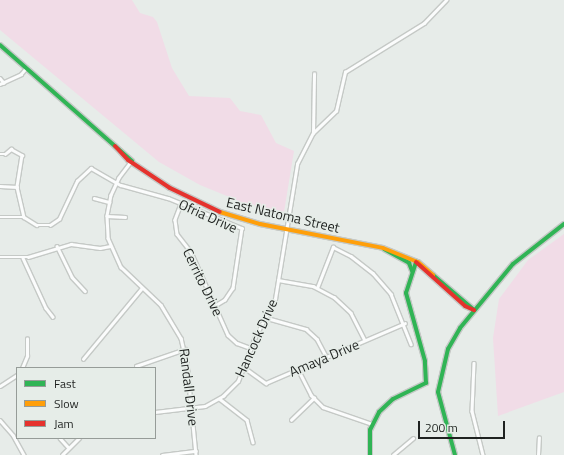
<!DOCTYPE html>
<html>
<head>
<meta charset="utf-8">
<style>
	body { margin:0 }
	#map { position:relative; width:564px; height:455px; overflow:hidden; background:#e7ece9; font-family:"Titillium Web",sans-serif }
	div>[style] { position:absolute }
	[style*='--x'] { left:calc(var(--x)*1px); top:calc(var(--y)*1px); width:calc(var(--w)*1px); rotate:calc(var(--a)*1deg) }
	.green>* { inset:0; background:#f1dce7 }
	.roads { filter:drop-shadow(1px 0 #c5c9c6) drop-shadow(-1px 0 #c5c9c6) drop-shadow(0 1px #c5c9c6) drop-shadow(0 -1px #c5c9c6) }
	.street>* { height:2.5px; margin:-1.25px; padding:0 1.25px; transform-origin:1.25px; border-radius:1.25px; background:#fbfcfc }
	.fast>* { height:4px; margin:-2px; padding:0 2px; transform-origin:2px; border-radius:2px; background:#30b455 }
	.slow>* { height:4px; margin:-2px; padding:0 2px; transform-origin:2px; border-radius:2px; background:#ff9f0a }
	.jam>* { height:4px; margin:-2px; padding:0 2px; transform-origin:2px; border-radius:2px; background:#e5322d }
	span { translate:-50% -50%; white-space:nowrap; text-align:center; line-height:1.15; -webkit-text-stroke:3px #e6ede8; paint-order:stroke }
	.street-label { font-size:14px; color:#1f2220 }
	.legend { position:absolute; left:16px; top:367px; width:140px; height:72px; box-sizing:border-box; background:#e6ede8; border:1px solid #969c98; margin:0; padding:5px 7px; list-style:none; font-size:12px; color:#1f2220 }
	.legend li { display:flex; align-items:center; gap:8px; height:20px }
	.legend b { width:20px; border:1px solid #969c98 }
	.scale { position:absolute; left:418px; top:421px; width:87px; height:18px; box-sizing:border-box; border:2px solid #1f2220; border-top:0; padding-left:5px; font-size:12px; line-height:14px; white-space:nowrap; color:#1f2220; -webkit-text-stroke:3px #e6ede8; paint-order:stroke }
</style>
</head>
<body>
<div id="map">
	<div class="green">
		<div style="clip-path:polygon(0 0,132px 0,140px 13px,153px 17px,157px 22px,172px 68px,189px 96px,230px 98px,240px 111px,261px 115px,276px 143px,294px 151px,284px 212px,244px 203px,200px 185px,159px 162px,0 30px)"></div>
		<div style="clip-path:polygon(564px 234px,564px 392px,498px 416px,493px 338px,499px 299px,528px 260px)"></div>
	</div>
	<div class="roads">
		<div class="street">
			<div style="--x:0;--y:78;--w:6;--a:51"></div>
			<div style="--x:0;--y:84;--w:23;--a:-25"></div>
			<div style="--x:21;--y:74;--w:8;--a:-50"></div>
			<div style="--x:313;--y:133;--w:59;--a:-89"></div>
			<div style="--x:0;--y:154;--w:5;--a:0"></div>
			<div style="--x:5;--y:154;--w:8;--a:-40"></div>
			<div style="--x:11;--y:149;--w:13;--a:29"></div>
			<div style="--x:22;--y:155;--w:32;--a:99"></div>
			<div style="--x:131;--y:162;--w:20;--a:127"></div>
			<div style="--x:119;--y:178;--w:19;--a:115"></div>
			<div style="--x:111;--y:195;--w:21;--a:101"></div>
			<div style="--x:107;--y:216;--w:22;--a:87"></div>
			<div style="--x:108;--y:238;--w:32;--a:66"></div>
			<div style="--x:121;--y:267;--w:55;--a:43.5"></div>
			<div style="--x:161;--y:305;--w:39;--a:59"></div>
			<div style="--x:181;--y:338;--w:26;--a:77"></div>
			<div style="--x:187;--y:363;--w:92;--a:84.4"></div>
			<div style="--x:0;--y:186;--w:17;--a:3"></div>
			<div style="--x:17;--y:187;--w:31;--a:77"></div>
			<div style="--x:24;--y:217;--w:15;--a:32"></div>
			<div style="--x:37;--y:225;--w:13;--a:0"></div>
			<div style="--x:50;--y:225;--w:11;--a:-34"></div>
			<div style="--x:59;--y:219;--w:42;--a:-64.7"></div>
			<div style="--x:77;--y:181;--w:19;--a:-43"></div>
			<div style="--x:91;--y:168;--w:34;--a:30"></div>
			<div style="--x:121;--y:185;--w:49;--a:15.5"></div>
			<div style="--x:168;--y:198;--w:80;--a:22.1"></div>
			<div style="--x:242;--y:228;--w:61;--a:98.5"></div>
			<div style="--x:233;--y:288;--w:14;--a:124"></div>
			<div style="--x:225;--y:300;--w:12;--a:149"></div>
			<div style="--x:94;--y:198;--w:16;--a:15"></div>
			<div style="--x:181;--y:204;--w:17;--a:111"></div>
			<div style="--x:175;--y:220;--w:14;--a:82"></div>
			<div style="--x:177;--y:234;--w:23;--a:52"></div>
			<div style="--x:191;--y:252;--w:91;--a:66"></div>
			<div style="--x:228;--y:335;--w:12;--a:42"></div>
			<div style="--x:237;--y:343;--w:15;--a:20"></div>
			<div style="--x:107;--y:216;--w:18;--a:3"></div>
			<div style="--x:0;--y:217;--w:24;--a:0"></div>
			<div style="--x:57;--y:246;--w:34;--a:64"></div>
			<div style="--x:72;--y:277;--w:19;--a:47"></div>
			<div style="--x:0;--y:257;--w:28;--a:0"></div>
			<div style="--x:28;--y:257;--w:45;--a:-16.8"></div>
			<div style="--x:71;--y:244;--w:29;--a:8"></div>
			<div style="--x:100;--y:248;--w:10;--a:-11"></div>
			<div style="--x:23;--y:258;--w:55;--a:65.3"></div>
			<div style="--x:46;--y:308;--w:11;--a:52"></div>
			<div style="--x:278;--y:280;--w:36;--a:10"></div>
			<div style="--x:313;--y:286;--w:24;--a:28"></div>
			<div style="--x:334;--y:297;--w:23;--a:43"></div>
			<div style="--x:351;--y:313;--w:30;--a:63"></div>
			<div style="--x:317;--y:288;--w:44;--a:-68.7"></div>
			<div style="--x:333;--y:247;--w:20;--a:27"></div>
			<div style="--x:351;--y:256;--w:28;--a:38"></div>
			<div style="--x:373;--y:273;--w:28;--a:49"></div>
			<div style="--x:391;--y:294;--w:54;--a:68.2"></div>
			<div style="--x:267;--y:318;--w:41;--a:15.8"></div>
			<div style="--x:306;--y:329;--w:15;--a:42"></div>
			<div style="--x:317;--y:339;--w:19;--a:62"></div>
			<div style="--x:83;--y:359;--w:92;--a:-50.3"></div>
			<div style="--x:474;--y:363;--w:48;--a:92.4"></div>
			<div style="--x:472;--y:411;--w:45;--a:76"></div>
			<div style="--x:136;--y:366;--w:52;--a:-19.1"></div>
			<div style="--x:22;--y:368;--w:13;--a:-67"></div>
			<div style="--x:27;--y:356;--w:17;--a:-90"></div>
			<div style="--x:245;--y:368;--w:26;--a:36"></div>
			<div style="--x:266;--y:383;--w:151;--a:-23.3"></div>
			<div style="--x:298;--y:369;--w:29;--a:63"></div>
			<div style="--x:311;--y:395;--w:17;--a:45"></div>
			<div style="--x:323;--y:407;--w:52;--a:19.1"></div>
			<div style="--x:0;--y:386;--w:20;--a:-33"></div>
			<div style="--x:220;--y:399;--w:34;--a:38"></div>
			<div style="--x:247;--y:420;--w:23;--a:75"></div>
			<div style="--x:155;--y:412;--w:50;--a:-6.8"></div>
			<div style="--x:205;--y:406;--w:21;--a:-29"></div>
			<div style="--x:223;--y:396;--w:21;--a:-45"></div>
			<div style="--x:238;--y:381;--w:47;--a:-68.9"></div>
			<div style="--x:255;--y:337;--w:43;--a:-62.2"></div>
			<div style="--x:275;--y:299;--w:137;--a:-80.7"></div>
			<div style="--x:297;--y:164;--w:35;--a:-63"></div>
			<div style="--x:313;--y:133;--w:32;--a:-44"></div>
			<div style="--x:336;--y:111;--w:40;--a:-77"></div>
			<div style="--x:345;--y:72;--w:93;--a:-31.8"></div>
			<div style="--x:424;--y:23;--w:32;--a:-46"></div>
			<div style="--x:0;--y:420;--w:20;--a:49"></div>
			<div style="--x:13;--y:435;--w:23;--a:61"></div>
			<div style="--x:291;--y:420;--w:32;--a:-44"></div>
			<div style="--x:60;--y:438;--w:12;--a:48"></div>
			<div style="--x:62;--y:455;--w:24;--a:-45"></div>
			<div style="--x:162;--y:455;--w:34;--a:-7"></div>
			<div style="--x:393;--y:455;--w:26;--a:-40"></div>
			<div style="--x:538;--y:455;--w:17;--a:-87"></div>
		</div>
		<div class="fast">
			<div style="--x:0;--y:45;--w:176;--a:41.3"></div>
			<div style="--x:384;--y:249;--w:29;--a:29"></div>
			<div style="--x:409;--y:263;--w:9;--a:69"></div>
			<div style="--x:433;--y:275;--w:54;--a:40.5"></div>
			<div style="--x:370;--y:455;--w:25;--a:-90"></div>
			<div style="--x:370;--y:430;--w:20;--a:-63"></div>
			<div style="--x:379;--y:412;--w:19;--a:-43"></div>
			<div style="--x:393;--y:399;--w:37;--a:-26"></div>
			<div style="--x:426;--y:383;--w:22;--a:-93"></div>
			<div style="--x:425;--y:361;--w:71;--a:-105.6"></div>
			<div style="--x:406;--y:293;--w:33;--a:-72"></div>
			<div style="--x:455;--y:455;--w:65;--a:-105.1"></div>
			<div style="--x:438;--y:392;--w:44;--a:-76.9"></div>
			<div style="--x:448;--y:349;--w:24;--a:-60"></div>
			<div style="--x:460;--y:328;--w:83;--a:-50.4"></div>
			<div style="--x:513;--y:264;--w:65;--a:-38.1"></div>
		</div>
		<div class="slow">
			<div style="--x:220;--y:212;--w:42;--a:16.7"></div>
			<div style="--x:260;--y:224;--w:125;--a:11"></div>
			<div style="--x:383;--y:248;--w:38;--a:22"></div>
			<div style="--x:418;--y:262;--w:20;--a:41"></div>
		</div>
		<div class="jam">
			<div style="--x:115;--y:146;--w:19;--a:47"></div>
			<div style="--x:128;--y:160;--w:50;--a:33.7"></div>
			<div style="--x:170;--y:188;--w:55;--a:25.6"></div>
			<div style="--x:416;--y:262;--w:66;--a:41.9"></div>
			<div style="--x:465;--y:306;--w:10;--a:24"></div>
		</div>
	</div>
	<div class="street-label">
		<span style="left:283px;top:215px;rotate:13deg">East Natoma Street</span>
		<span style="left:208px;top:216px;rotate:24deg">Ofria Drive</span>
		<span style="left:203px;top:282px;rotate:64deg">Cerrito Drive</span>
		<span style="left:256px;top:338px;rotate:-66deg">Hancock Drive</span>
		<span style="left:324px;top:358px;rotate:-23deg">Amaya Drive</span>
		<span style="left:189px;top:387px;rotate:83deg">Randall Drive</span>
	</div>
	<ul class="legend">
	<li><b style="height:5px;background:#30b455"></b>Fast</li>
	<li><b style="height:5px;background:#ff9f0a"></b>Slow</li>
	<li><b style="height:5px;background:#e5322d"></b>Jam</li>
	</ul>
	<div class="scale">200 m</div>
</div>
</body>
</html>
